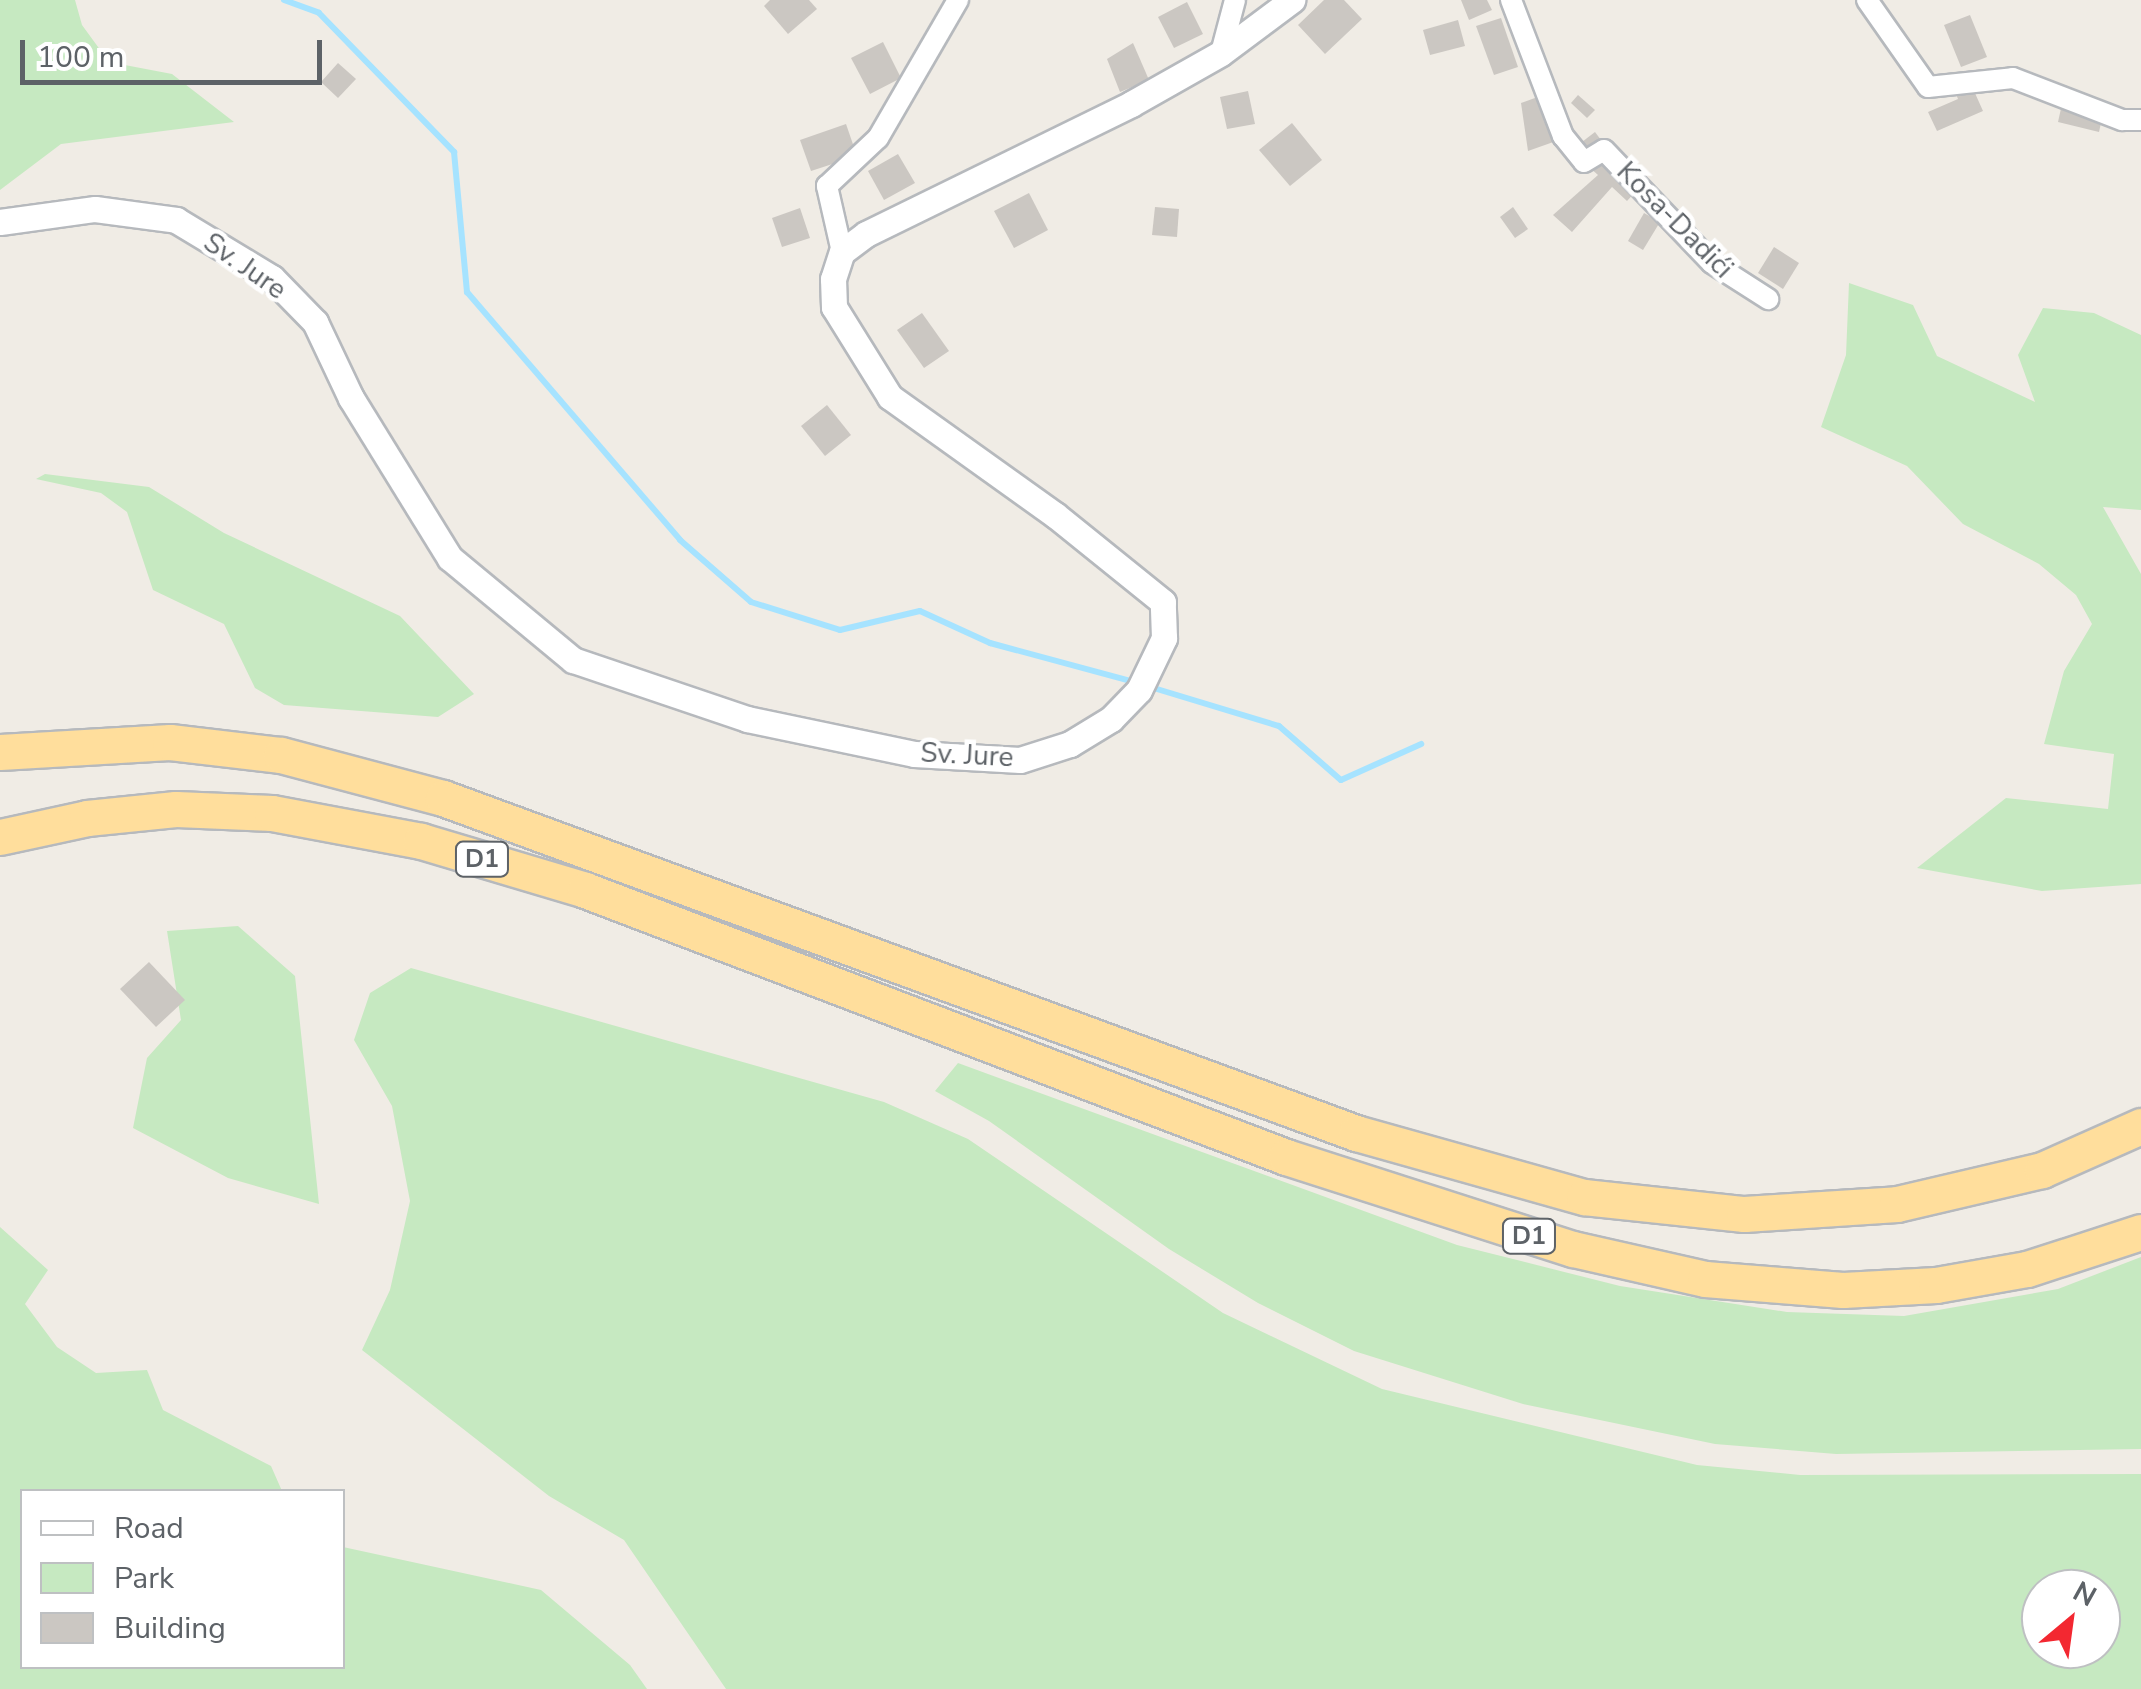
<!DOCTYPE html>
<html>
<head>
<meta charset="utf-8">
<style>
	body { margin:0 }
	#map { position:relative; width:2141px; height:1689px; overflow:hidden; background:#f0ece5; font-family:"Nunito Sans",sans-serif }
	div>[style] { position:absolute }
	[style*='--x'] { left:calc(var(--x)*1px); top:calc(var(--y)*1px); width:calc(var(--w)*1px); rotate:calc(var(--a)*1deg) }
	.green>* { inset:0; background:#c6e9c1 }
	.stream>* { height:6px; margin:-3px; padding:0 3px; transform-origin:3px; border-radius:3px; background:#a6e3ff }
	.building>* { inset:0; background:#cbc7c2 }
	.roads { filter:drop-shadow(2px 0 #b6b9bd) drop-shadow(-2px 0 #b6b9bd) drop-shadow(0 2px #b6b9bd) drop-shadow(0 -2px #b6b9bd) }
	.minor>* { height:20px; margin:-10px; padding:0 10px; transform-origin:10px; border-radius:10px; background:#fff }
	.tertiary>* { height:25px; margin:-12.5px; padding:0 12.5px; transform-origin:12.5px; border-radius:12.5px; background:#fff }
	.trunk>* { height:35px; margin:-17.5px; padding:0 17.5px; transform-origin:17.5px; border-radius:17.5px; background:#ffde9c }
	span { translate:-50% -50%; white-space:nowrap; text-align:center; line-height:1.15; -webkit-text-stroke:9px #fff; paint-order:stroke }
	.shield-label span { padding:2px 8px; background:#fff; border:2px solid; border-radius:8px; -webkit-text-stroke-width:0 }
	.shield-label { font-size:25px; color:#5d6267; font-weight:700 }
	.street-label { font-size:28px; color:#5d6267 }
	.legend { position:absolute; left:20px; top:1489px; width:325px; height:180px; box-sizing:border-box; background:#fff; border:2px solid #bec0c2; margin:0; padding:12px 18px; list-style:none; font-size:30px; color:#5d6267 }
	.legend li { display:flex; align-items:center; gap:20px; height:50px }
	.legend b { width:50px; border:2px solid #bec0c2 }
	.north { position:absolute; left:2021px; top:1569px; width:100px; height:100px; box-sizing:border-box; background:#fff; border:2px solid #bec0c2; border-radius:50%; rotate:29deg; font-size:28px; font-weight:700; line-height:40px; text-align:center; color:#5d6267 }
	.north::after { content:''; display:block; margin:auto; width:35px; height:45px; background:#f32831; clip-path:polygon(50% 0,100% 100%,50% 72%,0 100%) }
	.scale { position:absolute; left:20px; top:40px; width:302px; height:45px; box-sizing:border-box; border:5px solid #5d6267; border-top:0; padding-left:12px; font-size:30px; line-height:35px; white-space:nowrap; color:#5d6267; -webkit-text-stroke:8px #fff; paint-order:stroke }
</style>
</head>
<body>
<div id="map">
	<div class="green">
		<div style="clip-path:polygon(0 0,75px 0,82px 25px,109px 62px,172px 74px,234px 122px,61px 144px,0 190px)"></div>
		<div style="clip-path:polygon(1849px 283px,1913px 305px,1937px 356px,2035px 402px,2018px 355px,2043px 308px,2094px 313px,2141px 335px,2141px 510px,2103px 507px,2141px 574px,2141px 884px,2042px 891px,1917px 868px,2006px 798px,2108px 809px,2114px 754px,2044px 744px,2064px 671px,2092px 624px,2076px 595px,2039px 564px,1963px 524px,1907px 466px,1821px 427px,1846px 355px)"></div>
		<div style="clip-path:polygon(45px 474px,149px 487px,224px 533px,400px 616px,474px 694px,438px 717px,284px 705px,255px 688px,224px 624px,153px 590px,127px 512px,101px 493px,36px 479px)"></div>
		<div style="clip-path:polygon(238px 926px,295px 976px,319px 1204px,228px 1178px,133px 1128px,147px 1058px,181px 1020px,167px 931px)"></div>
		<div style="clip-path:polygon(evenodd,411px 968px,884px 1102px,968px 1139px,1223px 1313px,1382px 1389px,1697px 1465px,1800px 1475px,2141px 1474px,2141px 1689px,726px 1689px,624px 1540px,549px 1496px,362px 1350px,390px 1290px,410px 1201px,392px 1106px,354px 1040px,370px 993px,411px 968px,2041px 1589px,2101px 1589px,2101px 1649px,2041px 1649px,2041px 1589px)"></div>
		<div style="clip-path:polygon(958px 1063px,1457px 1245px,1620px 1286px,1787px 1312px,1904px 1316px,2058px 1289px,2141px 1257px,2141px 1449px,1836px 1454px,1715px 1444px,1523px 1404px,1354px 1351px,1258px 1303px,1169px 1249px,989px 1121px,935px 1091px)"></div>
		<div style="clip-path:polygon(0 1227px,48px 1270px,25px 1304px,57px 1347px,96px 1373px,147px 1370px,163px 1410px,271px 1466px,282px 1491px,22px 1492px,22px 1666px,342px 1666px,343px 1547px,541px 1590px,630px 1665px,647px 1689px,0 1689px)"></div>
	</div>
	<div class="stream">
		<div style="--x:284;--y:0;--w:37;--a:20"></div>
		<div style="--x:319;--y:13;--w:194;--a:45.8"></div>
		<div style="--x:454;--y:152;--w:141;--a:84.7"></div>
		<div style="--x:467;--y:292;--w:327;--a:49.3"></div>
		<div style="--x:680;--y:540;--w:94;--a:41.1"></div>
		<div style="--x:751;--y:602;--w:93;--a:17.5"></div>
		<div style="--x:840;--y:630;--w:82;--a:-13.4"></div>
		<div style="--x:920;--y:611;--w:77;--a:24.6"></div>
		<div style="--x:990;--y:643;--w:150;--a:15.1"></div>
		<div style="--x:1147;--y:686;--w:138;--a:16.9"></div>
		<div style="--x:1279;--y:726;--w:82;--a:41.1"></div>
		<div style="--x:1341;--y:780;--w:88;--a:-24.2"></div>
	</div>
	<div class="building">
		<div style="clip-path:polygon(770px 0,809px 0,817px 9px,788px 34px,764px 6px)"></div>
		<div style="clip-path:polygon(1324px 0,1344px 0,1362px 19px,1325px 54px,1298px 25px)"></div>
		<div style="clip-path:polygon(1461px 0,1487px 0,1492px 10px,1469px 20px)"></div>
		<div style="clip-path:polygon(1187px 2px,1203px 34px,1174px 48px,1158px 17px)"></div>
		<div style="clip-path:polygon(1970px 15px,1987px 57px,1961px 67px,1944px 25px)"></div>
		<div style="clip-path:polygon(1501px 18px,1518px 67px,1494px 75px,1476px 26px)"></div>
		<div style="clip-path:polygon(1458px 20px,1465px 46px,1430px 55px,1423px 30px)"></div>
		<div style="clip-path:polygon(883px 42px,901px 78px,870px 94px,851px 58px)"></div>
		<div style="clip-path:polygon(1133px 43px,1149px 80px,1120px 92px,1107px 59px)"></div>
		<div style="clip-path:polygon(338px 63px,356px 79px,338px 98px,321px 82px)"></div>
		<div style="clip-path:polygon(1970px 82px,1983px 111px,1937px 131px,1928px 112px,1958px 99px,1954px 89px)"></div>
		<div style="clip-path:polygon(1248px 91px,1255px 124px,1227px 129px,1220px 97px)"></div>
		<div style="clip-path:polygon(1543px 95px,1559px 140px,1528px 151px,1521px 103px)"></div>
		<div style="clip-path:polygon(1578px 95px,1595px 110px,1587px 118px,1571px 103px)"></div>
		<div style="clip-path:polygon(2062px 104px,2103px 114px,2099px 132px,2058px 122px)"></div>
		<div style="clip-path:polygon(1292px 123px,1322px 160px,1290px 186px,1259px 150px)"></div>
		<div style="clip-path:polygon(846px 124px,857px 156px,811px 171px,800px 140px)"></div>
		<div style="clip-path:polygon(1595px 132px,1604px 144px,1587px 157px,1578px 145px)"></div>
		<div style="clip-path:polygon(898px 154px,915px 183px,884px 200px,868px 171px)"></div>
		<div style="clip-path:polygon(1600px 155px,1638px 189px,1627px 201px,1612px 187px,1572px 232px,1553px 215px,1598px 175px,1589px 167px)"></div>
		<div style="clip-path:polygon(1029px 193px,1048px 230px,1014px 248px,994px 211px)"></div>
		<div style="clip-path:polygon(1155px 207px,1179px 209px,1177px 237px,1152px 235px)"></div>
		<div style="clip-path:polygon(1513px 207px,1528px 229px,1515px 238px,1500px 217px)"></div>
		<div style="clip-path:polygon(800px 208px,810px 238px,782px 247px,772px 218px)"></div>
		<div style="clip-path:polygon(1644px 213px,1660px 222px,1643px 250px,1628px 241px)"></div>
		<div style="clip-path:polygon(1774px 247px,1799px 263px,1783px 289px,1758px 273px)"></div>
		<div style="clip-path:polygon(922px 313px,949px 351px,924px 368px,897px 330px)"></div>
		<div style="clip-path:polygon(827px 405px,851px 435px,825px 456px,801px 426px)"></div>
		<div style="clip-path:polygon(149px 962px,185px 1000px,156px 1027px,120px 989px)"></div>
	</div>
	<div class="roads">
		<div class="minor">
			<div style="--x:1511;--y:0;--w:146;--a:69.1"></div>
			<div style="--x:1563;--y:136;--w:33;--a:51"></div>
			<div style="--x:1584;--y:162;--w:23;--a:-31"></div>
			<div style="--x:1604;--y:150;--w:156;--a:46.3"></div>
			<div style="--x:1712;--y:263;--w:67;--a:32.7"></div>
			<div style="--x:1867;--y:0;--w:106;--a:55"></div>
			<div style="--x:1928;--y:87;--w:85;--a:-6"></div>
			<div style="--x:2013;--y:78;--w:117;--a:21.1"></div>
			<div style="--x:2122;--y:120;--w:19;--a:0"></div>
			<div style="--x:1221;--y:53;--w:55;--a:-75.2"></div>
			<div style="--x:842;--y:252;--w:68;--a:-102.8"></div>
			<div style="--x:827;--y:186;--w:70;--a:-43.3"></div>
			<div style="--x:878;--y:138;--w:160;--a:-59.9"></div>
		</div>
		<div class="tertiary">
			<div style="--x:0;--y:222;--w:96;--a:-7.8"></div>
			<div style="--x:95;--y:209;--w:82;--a:7.7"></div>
			<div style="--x:176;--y:220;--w:112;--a:31.1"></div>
			<div style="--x:272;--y:278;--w:62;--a:45.7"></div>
			<div style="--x:315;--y:322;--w:84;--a:64.7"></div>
			<div style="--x:351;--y:398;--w:188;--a:58.3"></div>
			<div style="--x:450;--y:558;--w:160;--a:39.7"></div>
			<div style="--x:573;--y:660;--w:184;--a:18.7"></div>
			<div style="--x:747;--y:719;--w:171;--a:11.8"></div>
			<div style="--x:914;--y:754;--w:106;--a:3.2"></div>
			<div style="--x:1020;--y:760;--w:52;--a:-17.7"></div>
			<div style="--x:1070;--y:744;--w:48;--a:-31.4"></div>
			<div style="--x:1111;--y:719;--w:40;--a:-46"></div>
			<div style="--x:1139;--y:690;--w:58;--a:-64.3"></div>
			<div style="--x:1164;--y:638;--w:36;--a:-92"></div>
			<div style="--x:1163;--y:602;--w:139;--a:-141.1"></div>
			<div style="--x:1055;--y:515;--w:203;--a:-144.4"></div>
			<div style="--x:890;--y:397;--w:106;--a:-121.9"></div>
			<div style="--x:834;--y:307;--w:28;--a:-92"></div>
			<div style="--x:833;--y:279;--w:28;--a:-72"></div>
			<div style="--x:842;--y:252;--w:30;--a:-37"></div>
			<div style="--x:866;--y:234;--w:295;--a:-26.1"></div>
			<div style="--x:1131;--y:104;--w:103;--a:-29.5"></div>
			<div style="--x:1221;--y:53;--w:89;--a:-36.7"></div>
		</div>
		<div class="trunk">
			<div style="--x:0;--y:752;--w:170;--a:-3.4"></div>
			<div style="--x:170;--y:742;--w:112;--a:6.7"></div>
			<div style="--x:281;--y:755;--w:168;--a:14.9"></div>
			<div style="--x:443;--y:798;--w:973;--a:20.15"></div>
			<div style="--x:1356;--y:1133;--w:237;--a:15.7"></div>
			<div style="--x:1584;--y:1197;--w:161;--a:6.1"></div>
			<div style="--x:1744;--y:1214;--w:153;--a:-3.7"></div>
			<div style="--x:1897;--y:1204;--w:149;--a:-13.2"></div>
			<div style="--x:2042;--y:1170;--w:108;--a:-24"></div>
			<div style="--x:0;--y:837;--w:89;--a:-12.3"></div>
			<div style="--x:87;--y:818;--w:89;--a:-5.8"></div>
			<div style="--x:176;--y:809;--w:96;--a:2.4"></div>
			<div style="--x:272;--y:813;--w:152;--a:10.6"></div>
			<div style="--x:421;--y:841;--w:171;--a:16.6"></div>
			<div style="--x:585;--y:890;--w:750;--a:20.85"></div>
			<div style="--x:1286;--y:1157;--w:301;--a:17.8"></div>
			<div style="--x:1573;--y:1249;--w:135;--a:12.8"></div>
			<div style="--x:1705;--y:1279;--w:138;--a:4.6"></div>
			<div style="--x:1843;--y:1290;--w:93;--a:-3.1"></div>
			<div style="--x:1936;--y:1285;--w:92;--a:-10"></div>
			<div style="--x:2027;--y:1269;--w:120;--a:-18"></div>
		</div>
	</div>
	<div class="shield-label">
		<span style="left:482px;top:859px">D1</span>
		<span style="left:1529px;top:1236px">D1</span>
	</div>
	<div class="street-label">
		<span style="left:1675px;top:220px;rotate:45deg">Kosa-Dadići</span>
		<span style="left:245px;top:266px;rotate:35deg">Sv. Jure</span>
		<span style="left:967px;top:755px;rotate:3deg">Sv. Jure</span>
	</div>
	<ul class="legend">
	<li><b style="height:12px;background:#fff"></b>Road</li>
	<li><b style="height:28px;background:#c6e9c1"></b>Park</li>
	<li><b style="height:28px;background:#cbc7c2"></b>Building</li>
	</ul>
	<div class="north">N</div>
	<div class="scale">100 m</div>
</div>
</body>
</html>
